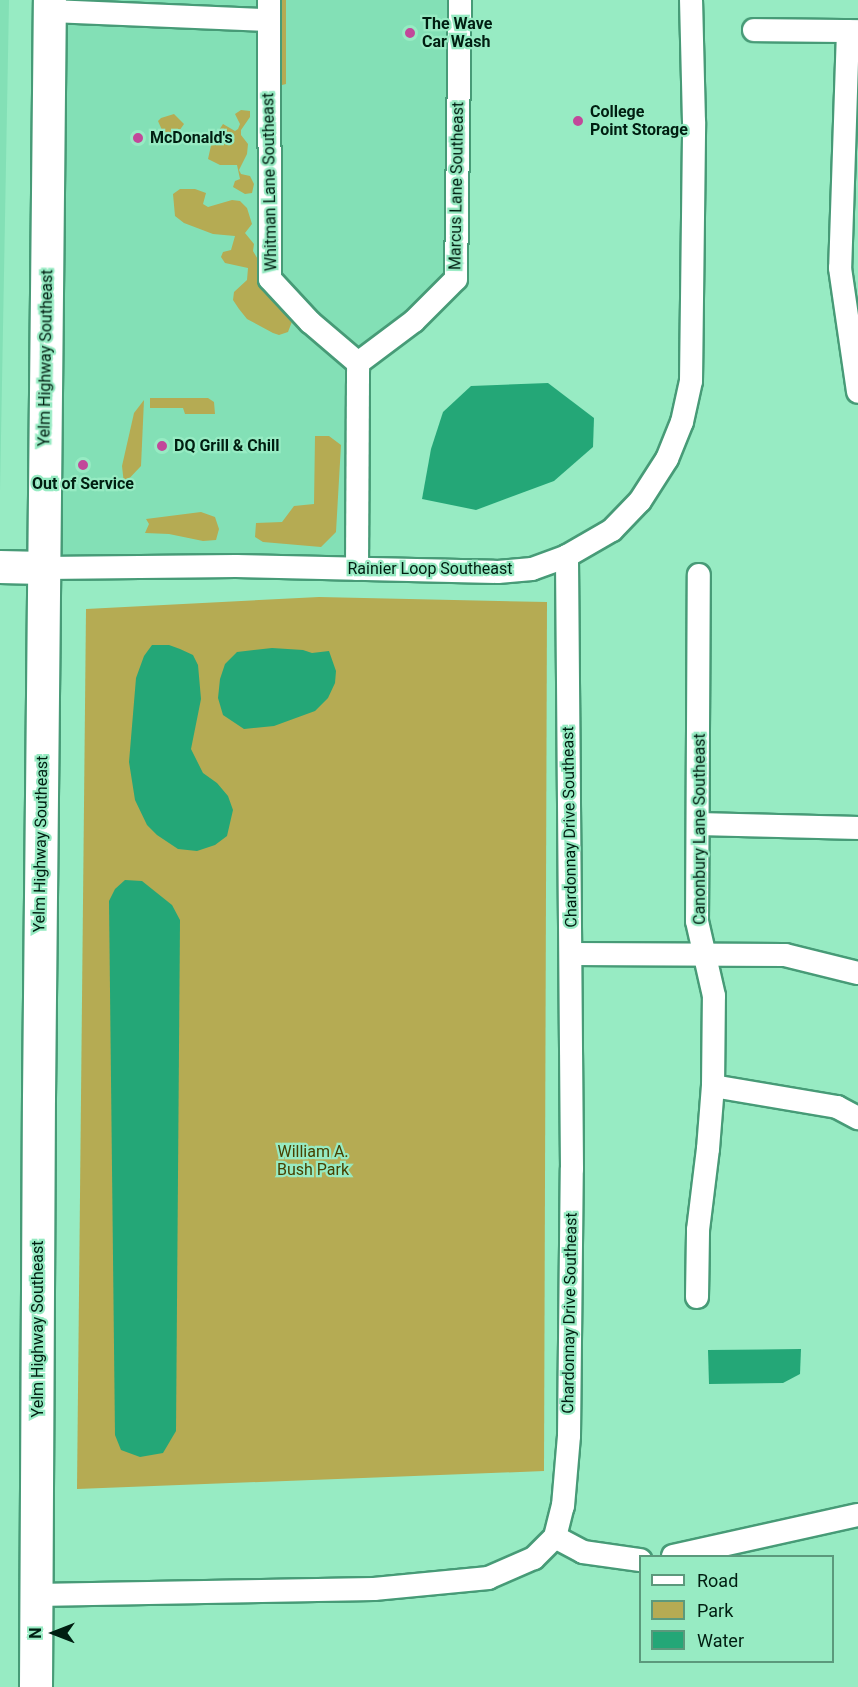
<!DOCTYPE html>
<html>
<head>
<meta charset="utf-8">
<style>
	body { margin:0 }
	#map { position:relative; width:858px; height:1687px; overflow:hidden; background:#97ebc3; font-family:Roboto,sans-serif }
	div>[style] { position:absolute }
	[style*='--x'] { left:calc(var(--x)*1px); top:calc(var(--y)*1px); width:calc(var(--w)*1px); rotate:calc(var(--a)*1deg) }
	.built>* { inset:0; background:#83e0b6 }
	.green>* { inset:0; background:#b5ab53 }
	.water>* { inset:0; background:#24a777 }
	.roads { filter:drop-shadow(2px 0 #479b77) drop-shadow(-2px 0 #479b77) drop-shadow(0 2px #479b77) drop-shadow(0 -2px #479b77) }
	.street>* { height:22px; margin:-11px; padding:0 11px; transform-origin:11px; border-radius:11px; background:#fff }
	.secondary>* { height:32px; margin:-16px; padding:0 16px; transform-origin:16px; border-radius:16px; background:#fff }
	.dots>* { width:16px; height:16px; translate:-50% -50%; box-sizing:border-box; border:3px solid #97ebc3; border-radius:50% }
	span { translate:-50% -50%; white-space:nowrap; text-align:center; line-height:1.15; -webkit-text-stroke:4.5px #97ebc3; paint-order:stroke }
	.poi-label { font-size:16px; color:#001e11; font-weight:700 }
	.left { translate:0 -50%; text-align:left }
	.street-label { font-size:16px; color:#001e11 }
	.park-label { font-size:16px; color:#474000 }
	.legend { position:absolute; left:639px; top:1555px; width:195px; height:108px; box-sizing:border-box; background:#97ebc3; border:2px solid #5b997c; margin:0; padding:8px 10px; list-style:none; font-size:18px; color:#001e11 }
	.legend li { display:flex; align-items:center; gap:12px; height:30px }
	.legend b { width:30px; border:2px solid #5b997c }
	.north { position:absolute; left:24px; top:1603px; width:60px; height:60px; -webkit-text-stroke:4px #97ebc3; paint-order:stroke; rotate:270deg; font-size:16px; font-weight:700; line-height:24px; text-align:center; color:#001e11 }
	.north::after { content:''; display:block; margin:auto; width:21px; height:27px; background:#001e11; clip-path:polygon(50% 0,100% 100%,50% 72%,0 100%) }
</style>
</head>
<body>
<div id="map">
	<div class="built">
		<div style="clip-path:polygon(0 0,9px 0,0 491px)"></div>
		<div style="clip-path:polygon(50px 0,460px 0,456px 279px,358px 363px,357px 569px,44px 568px)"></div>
	</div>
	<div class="green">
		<div style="clip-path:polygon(279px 0,286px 0,286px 84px,282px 85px,279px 83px)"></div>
		<div style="clip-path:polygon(241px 110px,250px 111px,250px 117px,241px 130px,241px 135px,248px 144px,247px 154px,239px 170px,241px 174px,250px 176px,254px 184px,252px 193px,245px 194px,233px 187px,235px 181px,240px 179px,237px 165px,220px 165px,208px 159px,212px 141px,223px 124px,235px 131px,238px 129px,240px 124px,235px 114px)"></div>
		<div style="clip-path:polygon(174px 114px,184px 124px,177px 134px,169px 134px,162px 130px,158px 121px,161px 118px)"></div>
		<div style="clip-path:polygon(180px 189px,195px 189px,206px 193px,203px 204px,208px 207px,232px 200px,240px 201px,247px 208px,252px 224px,245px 233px,254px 244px,253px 251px,293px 319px,288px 332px,279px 335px,273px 333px,247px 319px,239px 309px,233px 300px,234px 292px,247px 280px,248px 268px,225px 263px,221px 257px,223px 252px,231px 250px,235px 236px,213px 234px,184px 223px,175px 216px,173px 194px)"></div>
		<div style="clip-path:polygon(150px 398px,208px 398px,214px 402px,215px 414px,185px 414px,183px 408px,150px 408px)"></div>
		<div style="clip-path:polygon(144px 400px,141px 466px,124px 484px,122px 466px,134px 413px)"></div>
		<div style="clip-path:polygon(315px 436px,329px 436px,341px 445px,336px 532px,321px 547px,263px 542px,255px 537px,256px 523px,282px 522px,294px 506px,314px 504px)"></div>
		<div style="clip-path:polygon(201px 512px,215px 517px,219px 529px,216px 540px,203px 541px,169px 534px,145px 533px,149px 524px,146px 519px)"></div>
		<div style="clip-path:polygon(319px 597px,547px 602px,544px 1471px,77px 1489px,86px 609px)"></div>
	</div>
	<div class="water">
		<div style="clip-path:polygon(548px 383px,594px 418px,593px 447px,554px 481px,476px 510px,422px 499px,431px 449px,443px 412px,471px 386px)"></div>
		<div style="clip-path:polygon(152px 645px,169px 645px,180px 649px,193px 655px,198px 665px,201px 699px,191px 749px,203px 773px,217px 783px,228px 796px,233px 810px,227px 836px,215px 845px,197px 851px,178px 849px,157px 835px,147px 825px,135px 800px,129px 762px,136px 678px,144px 656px)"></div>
		<div style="clip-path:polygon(272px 648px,303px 650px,312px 653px,329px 651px,336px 671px,335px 683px,328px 698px,315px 711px,274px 726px,244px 729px,223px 715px,218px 698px,220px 679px,225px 664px,237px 652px)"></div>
		<div style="clip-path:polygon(125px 880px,142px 881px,172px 905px,180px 920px,176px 1431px,163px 1453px,140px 1457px,121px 1450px,115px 1435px,109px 901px,115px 889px)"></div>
		<div style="clip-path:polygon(801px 1349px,800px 1374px,783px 1383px,709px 1384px,708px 1350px)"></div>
	</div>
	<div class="roads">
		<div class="street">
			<div style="--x:269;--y:0;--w:279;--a:89.8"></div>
			<div style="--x:270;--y:279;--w:59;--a:47.1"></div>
			<div style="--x:310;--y:322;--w:63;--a:40.5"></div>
			<div style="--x:50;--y:11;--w:219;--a:2.4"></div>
			<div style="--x:754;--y:30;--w:104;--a:0.6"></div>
			<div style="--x:848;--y:31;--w:237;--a:91.9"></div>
			<div style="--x:840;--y:268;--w:125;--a:81.7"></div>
			<div style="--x:358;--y:363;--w:70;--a:-36.9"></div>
			<div style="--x:414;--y:321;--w:59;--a:-45"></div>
			<div style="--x:456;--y:279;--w:279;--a:-89.2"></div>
			<div style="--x:44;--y:568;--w:192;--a:-0.6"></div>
			<div style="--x:236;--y:566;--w:262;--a:1.3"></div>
			<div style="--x:498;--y:572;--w:34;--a:-5"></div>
			<div style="--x:532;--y:569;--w:37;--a:-20"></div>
			<div style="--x:567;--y:556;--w:52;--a:-30"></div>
			<div style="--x:612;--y:530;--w:40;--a:-46"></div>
			<div style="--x:640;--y:501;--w:50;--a:-57.3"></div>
			<div style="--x:667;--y:459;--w:40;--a:-68"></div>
			<div style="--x:682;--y:422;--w:42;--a:-77.6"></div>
			<div style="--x:691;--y:381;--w:259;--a:-89.3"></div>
			<div style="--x:694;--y:122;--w:122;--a:-91.4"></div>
			<div style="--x:357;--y:569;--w:206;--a:-89.7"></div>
			<div style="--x:699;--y:824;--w:159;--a:1.4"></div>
			<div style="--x:571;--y:954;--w:214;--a:0.3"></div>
			<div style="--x:785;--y:955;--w:75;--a:13.9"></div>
			<div style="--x:713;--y:1086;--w:126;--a:9.6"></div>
			<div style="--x:837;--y:1107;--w:24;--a:28"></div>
			<div style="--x:697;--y:1297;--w:67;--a:-89.1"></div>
			<div style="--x:698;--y:1230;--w:82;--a:-83"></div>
			<div style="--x:708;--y:1149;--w:63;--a:-85.5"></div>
			<div style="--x:713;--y:1086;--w:90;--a:-89.4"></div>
			<div style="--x:714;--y:996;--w:77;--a:-102.8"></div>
			<div style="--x:697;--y:921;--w:346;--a:-89.7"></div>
			<div style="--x:555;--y:1537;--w:32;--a:28"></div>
			<div style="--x:583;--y:1552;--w:58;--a:8"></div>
			<div style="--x:673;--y:1556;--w:189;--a:-12.5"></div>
			<div style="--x:36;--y:1595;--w:338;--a:-1"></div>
			<div style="--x:374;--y:1589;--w:115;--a:-5.5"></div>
			<div style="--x:488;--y:1578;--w:50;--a:-23.5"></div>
			<div style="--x:534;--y:1558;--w:30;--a:-45"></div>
			<div style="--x:555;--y:1537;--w:32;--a:-76"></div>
			<div style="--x:563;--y:1506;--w:70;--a:-85.1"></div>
			<div style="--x:569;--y:1436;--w:267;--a:-89.4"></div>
			<div style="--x:572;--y:1169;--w:613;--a:-90.47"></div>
		</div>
		<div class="secondary">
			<div style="--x:0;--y:567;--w:44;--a:1.3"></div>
			<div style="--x:36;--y:1687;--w:589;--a:-89.71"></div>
			<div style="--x:39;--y:1098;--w:1098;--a:-89.43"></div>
		</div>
	</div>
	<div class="dots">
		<div style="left:410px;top:33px;background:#c2489a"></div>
		<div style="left:578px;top:121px;background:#c2489a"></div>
		<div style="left:138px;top:138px;background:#c2489a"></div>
		<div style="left:162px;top:446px;background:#c2489a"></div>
		<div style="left:83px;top:465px;background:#c2489a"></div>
	</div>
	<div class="poi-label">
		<span class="left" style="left:422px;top:33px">The Wave<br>Car Wash</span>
		<span class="left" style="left:590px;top:121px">College<br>Point Storage</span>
		<span class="left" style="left:150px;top:138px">McDonald's</span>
		<span class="left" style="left:174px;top:446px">DQ Grill &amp; Chill</span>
		<span style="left:83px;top:484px">Out of Service</span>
	</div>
	<div class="street-label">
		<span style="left:270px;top:182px;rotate:-91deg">Whitman Lane Southeast</span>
		<span style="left:457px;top:186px;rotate:-89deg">Marcus Lane Southeast</span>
		<span style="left:46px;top:358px;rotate:-89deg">Yelm Highway Southeast</span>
		<span style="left:430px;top:569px">Rainier Loop Southeast</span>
		<span style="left:570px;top:827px;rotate:-91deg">Chardonnay Drive Southeast</span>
		<span style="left:700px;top:829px;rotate:-90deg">Canonbury Lane Southeast</span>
		<span style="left:41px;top:844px;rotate:-89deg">Yelm Highway Southeast</span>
		<span style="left:570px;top:1313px;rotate:-89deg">Chardonnay Drive Southeast</span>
		<span style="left:38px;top:1329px;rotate:-90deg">Yelm Highway Southeast</span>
	</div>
	<div class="park-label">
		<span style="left:313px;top:1161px">William A.<br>Bush Park</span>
	</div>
	<ul class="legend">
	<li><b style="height:8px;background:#fff"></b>Road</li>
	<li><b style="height:16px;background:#b5ab53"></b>Park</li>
	<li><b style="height:16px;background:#24a777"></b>Water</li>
	</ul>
	<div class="north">N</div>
</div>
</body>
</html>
